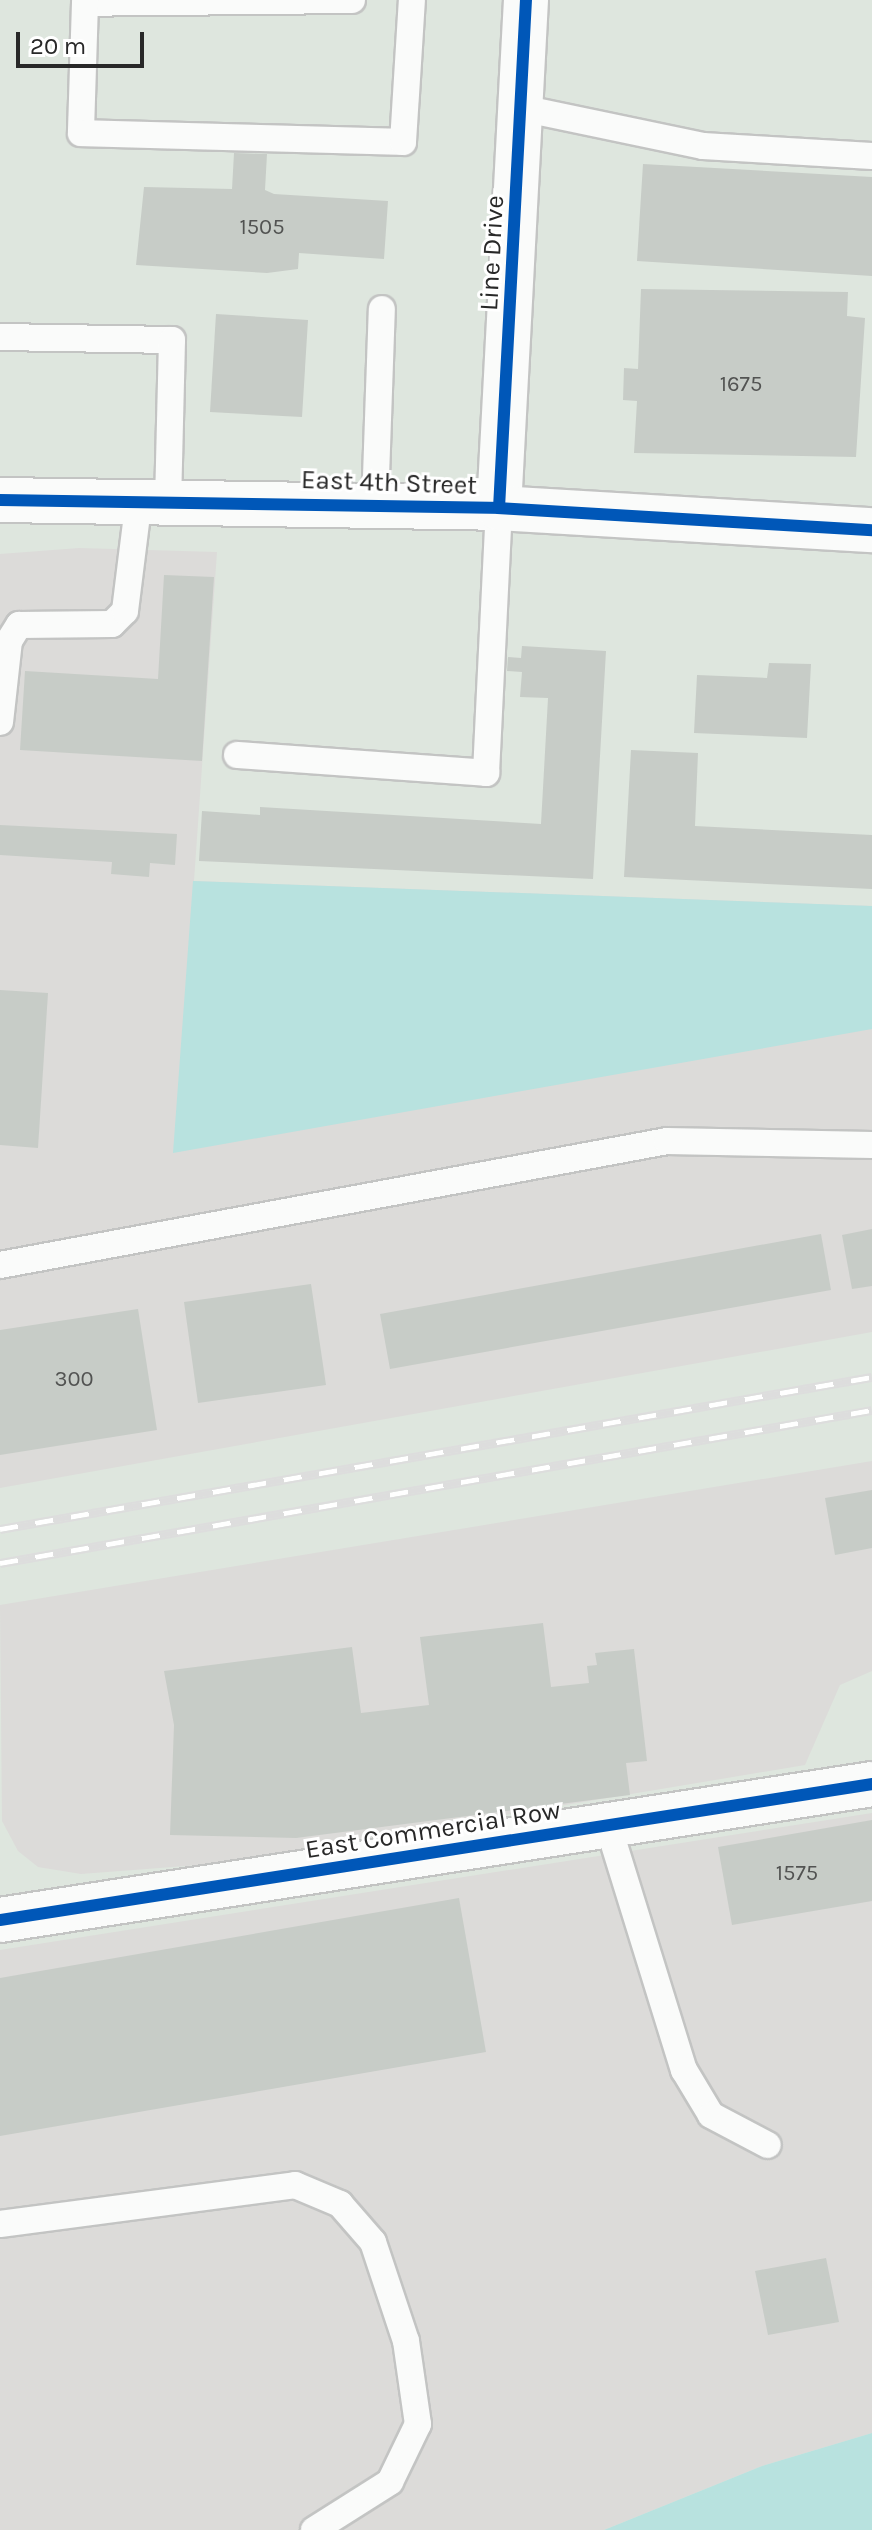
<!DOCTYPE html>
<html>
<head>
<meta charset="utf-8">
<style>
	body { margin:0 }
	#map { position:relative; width:872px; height:2530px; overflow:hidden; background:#dee6de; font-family:Karla,sans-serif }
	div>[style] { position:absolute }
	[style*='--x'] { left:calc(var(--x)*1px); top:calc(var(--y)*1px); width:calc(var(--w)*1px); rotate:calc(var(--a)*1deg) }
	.industrial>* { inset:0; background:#dcdbd9 }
	.green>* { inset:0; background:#b8e2df }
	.building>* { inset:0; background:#c7ccc7 }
	.roads { filter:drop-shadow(2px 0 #c3c4c3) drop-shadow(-2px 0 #c3c4c3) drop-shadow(0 2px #c3c4c3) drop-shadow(0 -2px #c3c4c3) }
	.service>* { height:26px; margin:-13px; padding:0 13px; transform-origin:13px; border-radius:13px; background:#fafbfa }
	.minor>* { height:44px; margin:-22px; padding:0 22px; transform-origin:22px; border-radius:22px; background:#fafbfa }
	.secondary>* { height:44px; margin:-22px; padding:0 22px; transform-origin:22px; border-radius:22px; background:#fafbfa }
	.rail>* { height:9px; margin-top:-4.5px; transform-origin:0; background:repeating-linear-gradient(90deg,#fff 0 18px,#ddd 0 36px); box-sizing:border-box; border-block:2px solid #ddd }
	.cycleway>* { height:12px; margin:-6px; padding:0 6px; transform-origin:6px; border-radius:6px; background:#0057b8 }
	span { translate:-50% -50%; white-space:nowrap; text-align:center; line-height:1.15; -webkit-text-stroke:6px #fff; paint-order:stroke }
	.number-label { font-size:22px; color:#525352 }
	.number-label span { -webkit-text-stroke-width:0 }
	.street-label { font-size:26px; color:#282828 }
	.scale { position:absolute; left:16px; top:32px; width:128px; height:36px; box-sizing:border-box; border:4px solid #282828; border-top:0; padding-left:10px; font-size:24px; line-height:28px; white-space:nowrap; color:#282828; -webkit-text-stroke:6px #fff; paint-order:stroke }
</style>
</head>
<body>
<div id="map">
	<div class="industrial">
		<div style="clip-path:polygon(79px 548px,217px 552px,194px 881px,872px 906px,872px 1332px,0 1488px,0 554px)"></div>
		<div style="clip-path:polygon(872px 1461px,872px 1671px,840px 1685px,805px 1765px,212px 1864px,81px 1874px,38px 1867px,18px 1851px,2px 1821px,0 1605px)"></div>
		<div style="clip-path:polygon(872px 1813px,872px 2433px,762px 2466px,604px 2530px,0 2530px,0 1950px)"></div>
	</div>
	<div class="green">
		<div style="clip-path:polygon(193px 881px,872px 906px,872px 1029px,173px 1153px)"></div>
		<div style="clip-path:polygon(872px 2433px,872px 2530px,604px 2530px,762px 2466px)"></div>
	</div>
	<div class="building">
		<div style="clip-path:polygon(234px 153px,267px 154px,265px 190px,274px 194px,388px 201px,384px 259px,299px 253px,298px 269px,267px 273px,136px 265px,144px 187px,232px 189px)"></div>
		<div style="clip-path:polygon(643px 164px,872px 177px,872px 276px,637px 261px)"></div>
		<div style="clip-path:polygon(641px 289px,848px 292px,847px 316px,865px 318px,856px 457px,634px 453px,637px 401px,623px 400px,624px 368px,638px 369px)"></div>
		<div style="clip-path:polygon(216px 314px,308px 320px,302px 417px,210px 412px)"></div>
		<div style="clip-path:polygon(164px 575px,214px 577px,202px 761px,20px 750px,25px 671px,158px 679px)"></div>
		<div style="clip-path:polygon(522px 646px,606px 651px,593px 879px,199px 861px,202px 811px,260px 815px,260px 807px,541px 824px,548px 698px,520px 697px,522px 672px,507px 671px,508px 657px,521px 658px)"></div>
		<div style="clip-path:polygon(769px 663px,811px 664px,807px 738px,694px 733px,697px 675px,767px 678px)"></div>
		<div style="clip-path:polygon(631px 750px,698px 753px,695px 826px,872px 835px,872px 889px,624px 877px)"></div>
		<div style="clip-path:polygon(0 825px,177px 834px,175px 865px,150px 863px,149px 877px,111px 874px,112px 862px,0 855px)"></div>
		<div style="clip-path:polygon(0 990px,48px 993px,38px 1148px,0 1145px)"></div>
		<div style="clip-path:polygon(872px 1229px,872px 1286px,852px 1289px,842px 1235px)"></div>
		<div style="clip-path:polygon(821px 1234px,831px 1290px,390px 1369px,380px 1314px)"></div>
		<div style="clip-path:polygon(311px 1284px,326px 1385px,198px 1403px,184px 1302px)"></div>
		<div style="clip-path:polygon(138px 1309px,157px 1430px,0 1455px,0 1330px)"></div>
		<div style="clip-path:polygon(872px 1490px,872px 1548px,835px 1555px,825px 1498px)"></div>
		<div style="clip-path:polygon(543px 1623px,551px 1687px,589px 1683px,587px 1666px,597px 1665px,595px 1653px,634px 1649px,647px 1761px,626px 1763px,630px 1795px,296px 1838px,170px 1835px,174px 1725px,164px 1671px,352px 1647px,361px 1713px,429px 1705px,420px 1637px)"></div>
		<div style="clip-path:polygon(872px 1820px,872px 1901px,732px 1925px,718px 1847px)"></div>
		<div style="clip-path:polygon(459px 1898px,486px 2052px,0 2136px,0 1978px)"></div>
		<div style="clip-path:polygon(826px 2258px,839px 2322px,768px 2335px,755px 2271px)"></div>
	</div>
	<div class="roads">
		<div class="service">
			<div style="--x:352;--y:0;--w:267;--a:179.4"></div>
			<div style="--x:85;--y:3;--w:130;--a:91.8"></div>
			<div style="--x:81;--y:133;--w:322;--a:1.6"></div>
			<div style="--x:403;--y:142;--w:142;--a:-86.4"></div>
			<div style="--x:521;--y:108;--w:186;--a:11.8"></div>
			<div style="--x:703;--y:146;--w:169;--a:3.4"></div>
			<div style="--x:0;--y:337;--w:172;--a:1"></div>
			<div style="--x:172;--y:340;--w:159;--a:91.4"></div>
			<div style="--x:375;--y:505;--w:196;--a:-88"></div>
			<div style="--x:0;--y:722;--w:81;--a:-83.7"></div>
			<div style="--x:9;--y:641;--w:19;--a:-58"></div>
			<div style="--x:19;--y:625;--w:93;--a:-0.6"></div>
			<div style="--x:112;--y:624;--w:18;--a:-45"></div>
			<div style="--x:125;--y:611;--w:113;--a:-82.9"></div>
			<div style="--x:237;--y:755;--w:250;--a:4.1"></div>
			<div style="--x:486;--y:773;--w:265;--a:-87.2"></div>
			<div style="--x:0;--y:1265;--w:678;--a:-10.53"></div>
			<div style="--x:667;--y:1141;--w:205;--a:1.1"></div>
			<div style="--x:608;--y:1825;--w:257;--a:72.8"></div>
			<div style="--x:684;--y:2070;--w:52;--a:59"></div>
			<div style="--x:711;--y:2115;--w:64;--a:27.8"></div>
			<div style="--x:0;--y:2224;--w:298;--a:-7.5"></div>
			<div style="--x:295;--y:2185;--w:49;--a:22.9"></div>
			<div style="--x:340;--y:2204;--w:50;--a:49"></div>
			<div style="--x:373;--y:2242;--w:104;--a:71.6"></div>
			<div style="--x:406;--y:2341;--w:84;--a:81.8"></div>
			<div style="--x:418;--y:2424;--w:64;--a:115.8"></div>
			<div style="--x:390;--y:2482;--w:90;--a:147.7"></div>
		</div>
		<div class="minor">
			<div style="--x:499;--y:508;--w:509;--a:-86.96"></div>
			<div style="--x:0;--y:1920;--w:883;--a:-8.86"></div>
		</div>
		<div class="secondary">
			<div style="--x:0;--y:500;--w:499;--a:0.9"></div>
			<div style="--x:499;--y:508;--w:374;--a:3.4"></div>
		</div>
	</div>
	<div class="rail">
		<div style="--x:0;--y:1529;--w:885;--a:-9.89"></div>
		<div style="--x:0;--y:1563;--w:885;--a:-9.95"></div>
	</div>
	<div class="cycleway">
		<div style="--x:0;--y:500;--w:499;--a:0.9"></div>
		<div style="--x:499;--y:508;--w:374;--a:3.4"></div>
		<div style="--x:499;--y:508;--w:509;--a:-86.96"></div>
		<div style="--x:0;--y:1920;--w:883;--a:-8.86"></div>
	</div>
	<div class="number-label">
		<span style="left:262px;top:228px">1505</span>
		<span style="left:741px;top:385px">1675</span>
		<span style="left:74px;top:1380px">300</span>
		<span style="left:797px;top:1874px">1575</span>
	</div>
	<div class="street-label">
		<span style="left:492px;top:253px;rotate:-87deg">Line Drive</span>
		<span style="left:389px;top:483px;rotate:2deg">East 4th Street</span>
		<span style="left:433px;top:1830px;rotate:-9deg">East Commercial Row</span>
	</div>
	<div class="scale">20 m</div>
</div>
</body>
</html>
